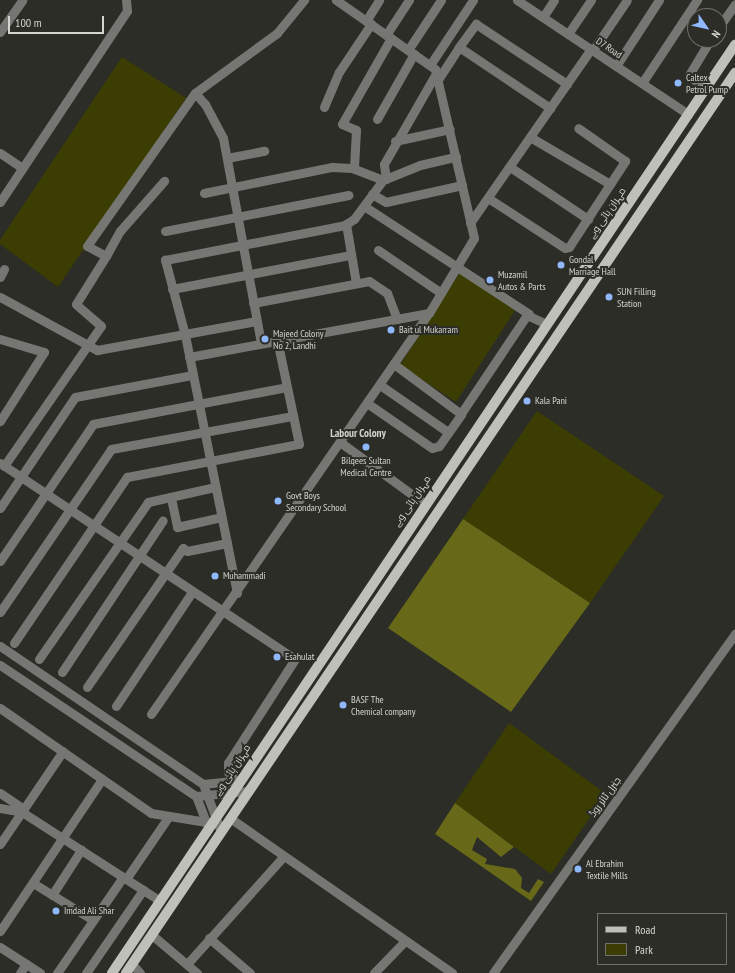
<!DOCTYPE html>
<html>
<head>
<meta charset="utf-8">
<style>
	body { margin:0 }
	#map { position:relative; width:735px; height:973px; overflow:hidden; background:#2c2d27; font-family:"PT Sans Narrow",Cairo,sans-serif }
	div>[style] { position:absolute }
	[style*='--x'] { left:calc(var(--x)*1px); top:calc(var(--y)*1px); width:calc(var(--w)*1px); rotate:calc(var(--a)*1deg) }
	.green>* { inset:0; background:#3c3d03 }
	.forest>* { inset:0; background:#676919 }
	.minor>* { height:9px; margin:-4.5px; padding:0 4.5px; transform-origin:4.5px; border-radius:4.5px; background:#767673 }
	.major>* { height:10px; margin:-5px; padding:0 5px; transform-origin:5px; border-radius:5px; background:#bfc0b9 }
	.dots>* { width:11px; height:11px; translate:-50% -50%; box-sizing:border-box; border:2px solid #2c2d27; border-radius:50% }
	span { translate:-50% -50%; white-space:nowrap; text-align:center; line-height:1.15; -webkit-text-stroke:4px #2c2d27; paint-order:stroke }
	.street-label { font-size:10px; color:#d4d4d0 }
	.poi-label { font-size:10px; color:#d4d4d0 }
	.left { translate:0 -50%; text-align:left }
	.neighbourhood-label { font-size:11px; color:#d4d4d0; font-weight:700 }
	.legend { position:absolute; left:597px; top:913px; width:130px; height:52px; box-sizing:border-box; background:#2c2d27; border:1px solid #6f706b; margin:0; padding:5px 7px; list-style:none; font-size:12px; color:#d4d4d0 }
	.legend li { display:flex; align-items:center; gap:8px; height:20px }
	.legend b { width:20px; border:1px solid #6f706b }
	.north { position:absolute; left:687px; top:8px; width:40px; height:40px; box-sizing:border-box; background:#2c2d27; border:1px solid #6f706b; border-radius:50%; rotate:124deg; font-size:11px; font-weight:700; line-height:16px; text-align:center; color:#d4d4d0 }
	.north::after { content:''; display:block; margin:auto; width:14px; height:18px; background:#90b8fd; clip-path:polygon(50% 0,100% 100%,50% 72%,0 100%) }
	.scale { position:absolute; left:8px; top:16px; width:96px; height:18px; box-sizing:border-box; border:2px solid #d4d4d0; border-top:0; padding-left:5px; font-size:12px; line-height:14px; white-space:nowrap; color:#d4d4d0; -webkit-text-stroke:3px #2c2d27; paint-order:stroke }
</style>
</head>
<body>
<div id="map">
	<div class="green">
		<div style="clip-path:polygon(122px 57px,186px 98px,58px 287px,0 244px,0 240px)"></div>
		<div style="clip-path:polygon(461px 271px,517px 307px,456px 402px,400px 365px)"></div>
		<div style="clip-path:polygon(537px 411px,664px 496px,590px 603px,463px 519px)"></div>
		<div style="clip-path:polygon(509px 723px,606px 794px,551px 874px,455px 803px)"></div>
	</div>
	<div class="forest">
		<div style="clip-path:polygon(463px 519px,590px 603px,511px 712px,388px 628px)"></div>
		<div style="clip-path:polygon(455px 803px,514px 847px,501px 857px,477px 837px,472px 850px,487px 859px,485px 864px,515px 869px,522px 878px,521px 888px,529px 893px,538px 879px,544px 882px,531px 901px,435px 834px)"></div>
	</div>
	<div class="minor">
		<div style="--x:517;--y:0;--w:206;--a:33.7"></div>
		<div style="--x:543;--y:17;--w:20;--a:-57"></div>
		<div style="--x:366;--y:21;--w:25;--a:-58"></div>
		<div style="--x:719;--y:27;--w:28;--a:-55"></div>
		<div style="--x:0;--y:32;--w:39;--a:-55"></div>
		<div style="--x:568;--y:34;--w:41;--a:-55.9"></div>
		<div style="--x:386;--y:35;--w:42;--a:-56.7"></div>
		<div style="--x:459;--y:47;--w:29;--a:-54"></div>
		<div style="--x:476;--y:24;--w:109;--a:33.4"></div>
		<div style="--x:408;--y:50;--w:60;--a:-56.6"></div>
		<div style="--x:593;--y:50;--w:60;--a:-55.8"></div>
		<div style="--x:430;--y:65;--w:78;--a:-56.5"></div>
		<div style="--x:616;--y:66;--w:79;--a:-56.9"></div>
		<div style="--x:439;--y:78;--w:37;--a:-57"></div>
		<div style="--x:459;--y:47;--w:110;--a:33.8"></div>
		<div style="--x:642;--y:83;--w:100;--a:-56.5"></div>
		<div style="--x:705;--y:89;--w:21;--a:-139"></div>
		<div style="--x:689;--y:75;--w:41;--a:-59"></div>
		<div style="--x:195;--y:93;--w:15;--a:48"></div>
		<div style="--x:205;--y:104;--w:38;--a:62"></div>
		<div style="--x:223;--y:138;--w:208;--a:79.5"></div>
		<div style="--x:324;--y:107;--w:38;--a:-67"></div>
		<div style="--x:339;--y:72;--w:58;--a:-56.3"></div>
		<div style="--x:377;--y:119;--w:75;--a:-60.4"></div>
		<div style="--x:530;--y:137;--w:93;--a:30.4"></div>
		<div style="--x:395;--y:141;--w:56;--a:-12.3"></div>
		<div style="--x:0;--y:153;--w:27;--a:34"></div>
		<div style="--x:227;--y:158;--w:38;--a:-11"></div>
		<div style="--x:510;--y:167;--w:94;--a:33.7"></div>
		<div style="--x:354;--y:168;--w:38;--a:-87"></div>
		<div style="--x:356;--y:130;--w:15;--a:-157"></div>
		<div style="--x:342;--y:124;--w:99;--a:-60.3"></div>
		<div style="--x:386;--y:179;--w:15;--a:-98"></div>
		<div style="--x:384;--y:164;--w:106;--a:-60.1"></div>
		<div style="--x:204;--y:193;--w:131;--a:-11.5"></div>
		<div style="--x:332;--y:167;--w:20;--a:3"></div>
		<div style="--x:352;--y:168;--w:33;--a:21"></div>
		<div style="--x:383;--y:180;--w:40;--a:-22"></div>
		<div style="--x:420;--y:165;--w:37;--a:-13"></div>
		<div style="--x:372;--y:194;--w:16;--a:30"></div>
		<div style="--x:386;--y:202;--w:78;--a:-12.6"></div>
		<div style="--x:488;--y:198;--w:92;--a:33"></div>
		<div style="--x:565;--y:248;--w:4;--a:-14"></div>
		<div style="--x:569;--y:247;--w:103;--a:-56.9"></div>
		<div style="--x:625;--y:161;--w:57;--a:-144.9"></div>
		<div style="--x:0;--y:202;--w:229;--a:-56.4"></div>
		<div style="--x:127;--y:11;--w:11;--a:-95"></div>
		<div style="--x:364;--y:206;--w:197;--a:33.2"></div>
		<div style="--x:470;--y:223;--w:212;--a:-55.2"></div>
		<div style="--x:346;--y:224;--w:60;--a:80.4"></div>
		<div style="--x:165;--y:231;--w:187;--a:-11.1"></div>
		<div style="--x:378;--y:250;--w:76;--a:34.3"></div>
		<div style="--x:106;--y:256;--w:29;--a:-61"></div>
		<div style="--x:120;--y:231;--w:67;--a:-48.7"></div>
		<div style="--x:0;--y:277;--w:9;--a:-63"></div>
		<div style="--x:172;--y:289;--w:182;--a:-10.8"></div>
		<div style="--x:0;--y:297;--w:111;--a:28.7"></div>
		<div style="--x:97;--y:350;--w:162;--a:-10.3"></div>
		<div style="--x:253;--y:303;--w:118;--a:-10.7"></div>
		<div style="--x:369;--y:281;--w:22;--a:34"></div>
		<div style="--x:387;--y:293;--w:28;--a:69"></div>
		<div style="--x:0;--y:339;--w:46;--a:16.5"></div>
		<div style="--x:44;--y:352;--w:82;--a:122.5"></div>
		<div style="--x:189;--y:357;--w:244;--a:-10.4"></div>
		<div style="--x:380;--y:385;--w:83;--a:34.7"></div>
		<div style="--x:367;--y:403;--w:79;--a:34.7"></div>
		<div style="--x:432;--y:448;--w:7;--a:-16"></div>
		<div style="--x:439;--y:446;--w:39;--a:-55"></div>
		<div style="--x:461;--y:414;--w:84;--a:-143.3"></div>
		<div style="--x:462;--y:412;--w:117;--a:-56.2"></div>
		<div style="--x:527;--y:315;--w:21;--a:25"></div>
		<div style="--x:340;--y:442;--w:105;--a:36.1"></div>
		<div style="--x:0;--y:463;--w:354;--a:33.6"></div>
		<div style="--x:295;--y:659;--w:124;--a:122.8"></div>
		<div style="--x:228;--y:763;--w:9;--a:90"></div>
		<div style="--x:228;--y:772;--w:14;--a:34"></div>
		<div style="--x:4;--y:466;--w:170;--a:-55.3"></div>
		<div style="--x:101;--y:326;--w:33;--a:-139"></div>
		<div style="--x:76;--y:304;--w:57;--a:-58"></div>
		<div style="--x:106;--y:256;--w:21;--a:-152"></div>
		<div style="--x:87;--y:246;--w:187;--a:-54.8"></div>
		<div style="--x:195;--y:93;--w:102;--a:-36.2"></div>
		<div style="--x:277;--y:33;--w:43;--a:-50.7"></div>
		<div style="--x:171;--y:498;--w:30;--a:78"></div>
		<div style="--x:177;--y:527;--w:45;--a:-12.8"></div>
		<div style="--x:0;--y:508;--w:134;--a:-56"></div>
		<div style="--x:75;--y:397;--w:120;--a:-10.6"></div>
		<div style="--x:0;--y:561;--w:166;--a:-55.8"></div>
		<div style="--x:93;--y:424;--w:197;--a:-10.8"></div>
		<div style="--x:237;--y:593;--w:263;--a:-101.4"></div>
		<div style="--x:185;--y:335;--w:78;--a:-104.9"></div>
		<div style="--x:165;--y:260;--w:183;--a:-11"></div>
		<div style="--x:345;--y:225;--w:11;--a:-34"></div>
		<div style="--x:354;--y:219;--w:49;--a:-53.4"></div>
		<div style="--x:0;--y:612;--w:197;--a:-55.7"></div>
		<div style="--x:111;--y:449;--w:185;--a:-10.3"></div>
		<div style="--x:14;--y:643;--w:201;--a:-55.8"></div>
		<div style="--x:127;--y:477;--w:175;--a:-10.9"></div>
		<div style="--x:299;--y:444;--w:106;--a:-101.9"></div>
		<div style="--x:0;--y:646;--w:245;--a:34.2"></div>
		<div style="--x:203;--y:784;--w:51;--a:69.4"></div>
		<div style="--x:39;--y:659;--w:191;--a:-55.2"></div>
		<div style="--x:148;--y:502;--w:69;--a:-12.6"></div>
		<div style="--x:0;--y:665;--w:236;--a:33.8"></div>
		<div style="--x:196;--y:796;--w:53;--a:-5.4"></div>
		<div style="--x:62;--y:672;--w:182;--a:-56.4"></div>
		<div style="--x:87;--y:687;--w:169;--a:-55.4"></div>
		<div style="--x:183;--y:548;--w:5;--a:37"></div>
		<div style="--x:187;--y:551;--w:41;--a:-11.3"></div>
		<div style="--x:116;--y:706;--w:137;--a:-56.3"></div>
		<div style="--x:0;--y:708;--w:184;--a:34.8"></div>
		<div style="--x:151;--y:813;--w:56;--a:9.3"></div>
		<div style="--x:151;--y:714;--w:488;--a:-55.3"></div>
		<div style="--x:429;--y:313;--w:87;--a:-59"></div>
		<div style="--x:474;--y:238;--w:173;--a:-103"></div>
		<div style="--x:435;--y:69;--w:121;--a:-145.1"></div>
		<div style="--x:203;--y:784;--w:37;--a:-6"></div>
		<div style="--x:0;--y:793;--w:29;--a:34"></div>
		<div style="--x:196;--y:796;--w:31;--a:69"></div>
		<div style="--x:0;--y:808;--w:22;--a:10"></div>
		<div style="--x:22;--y:812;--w:164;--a:32.8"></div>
		<div style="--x:230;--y:818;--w:271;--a:34.9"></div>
		<div style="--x:0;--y:844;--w:112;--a:-55.9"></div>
		<div style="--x:126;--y:879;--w:76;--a:-55.7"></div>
		<div style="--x:33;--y:883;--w:70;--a:31.7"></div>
		<div style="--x:52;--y:895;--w:54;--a:-57.2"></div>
		<div style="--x:0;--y:931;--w:183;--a:-56.1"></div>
		<div style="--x:152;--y:935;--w:59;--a:40.2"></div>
		<div style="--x:209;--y:938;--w:54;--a:40.5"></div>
		<div style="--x:0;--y:947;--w:48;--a:33"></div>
		<div style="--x:132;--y:964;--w:12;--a:48"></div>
		<div style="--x:187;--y:964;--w:142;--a:-48.1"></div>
		<div style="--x:20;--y:973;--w:11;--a:-56"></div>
		<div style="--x:57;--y:973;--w:116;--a:-55.5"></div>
		<div style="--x:86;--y:973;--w:101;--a:-55.5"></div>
		<div style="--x:374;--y:973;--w:45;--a:-45.9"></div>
		<div style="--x:493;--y:973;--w:417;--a:-54.5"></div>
	</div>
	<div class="major">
		<div style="--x:112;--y:973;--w:1118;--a:-56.13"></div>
		<div style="--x:126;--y:973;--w:1087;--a:-55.92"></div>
	</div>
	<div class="dots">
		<div style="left:678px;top:83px;background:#90b8fd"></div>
		<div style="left:561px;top:265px;background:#90b8fd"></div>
		<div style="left:490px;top:280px;background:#90b8fd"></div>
		<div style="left:609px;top:297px;background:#90b8fd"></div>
		<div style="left:391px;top:330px;background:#90b8fd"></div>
		<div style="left:265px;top:339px;background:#90b8fd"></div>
		<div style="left:527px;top:401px;background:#90b8fd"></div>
		<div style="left:366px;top:447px;background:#90b8fd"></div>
		<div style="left:278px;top:501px;background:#90b8fd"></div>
		<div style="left:215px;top:576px;background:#90b8fd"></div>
		<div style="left:277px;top:657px;background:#90b8fd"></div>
		<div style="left:343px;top:705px;background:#90b8fd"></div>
		<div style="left:578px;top:869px;background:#90b8fd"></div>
		<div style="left:56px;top:911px;background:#90b8fd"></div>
	</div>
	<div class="street-label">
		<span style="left:609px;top:48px;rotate:34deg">D7 Road</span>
		<span style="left:607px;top:213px;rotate:-56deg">مہران ہائی وے</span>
		<span style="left:412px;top:501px;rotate:-56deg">مہران ہائی وے</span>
		<span style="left:232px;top:770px;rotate:-57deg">مہران ہائی وے</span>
		<span style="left:605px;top:797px;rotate:-54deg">جنرل ٹائر روڈ</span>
	</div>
	<div class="poi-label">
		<span class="left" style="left:686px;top:83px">Caltex<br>Petrol Pump</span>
		<span class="left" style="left:569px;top:265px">Gondal<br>Marriage Hall</span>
		<span class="left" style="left:498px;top:280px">Muzamil<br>Autos &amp; Parts</span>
		<span class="left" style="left:617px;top:297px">SUN Filling<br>Station</span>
		<span class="left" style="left:399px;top:330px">Bait ul Mukarram</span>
		<span class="left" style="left:273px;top:339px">Majeed Colony<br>No 2, Landhi</span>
		<span class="left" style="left:535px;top:401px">Kala Pani</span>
		<span style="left:366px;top:466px">Bilqees Sultan<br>Medical Centre</span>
		<span class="left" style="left:286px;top:501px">Govt Boys<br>Secondary School</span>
		<span class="left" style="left:223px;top:576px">Muhammadi</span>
		<span class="left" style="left:285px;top:657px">Esahulat</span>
		<span class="left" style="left:351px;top:705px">BASF The<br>Chemical company</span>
		<span class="left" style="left:586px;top:869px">Al Ebrahim<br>Textile Mills</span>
		<span class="left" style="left:64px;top:911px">Imdad Ali Shar</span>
	</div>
	<div class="neighbourhood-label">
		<span style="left:358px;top:433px">Labour Colony</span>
	</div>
	<ul class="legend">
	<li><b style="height:5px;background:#bfc0b9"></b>Road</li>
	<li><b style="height:11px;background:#3c3d03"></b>Park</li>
	</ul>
	<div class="north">N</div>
	<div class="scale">100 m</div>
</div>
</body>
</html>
